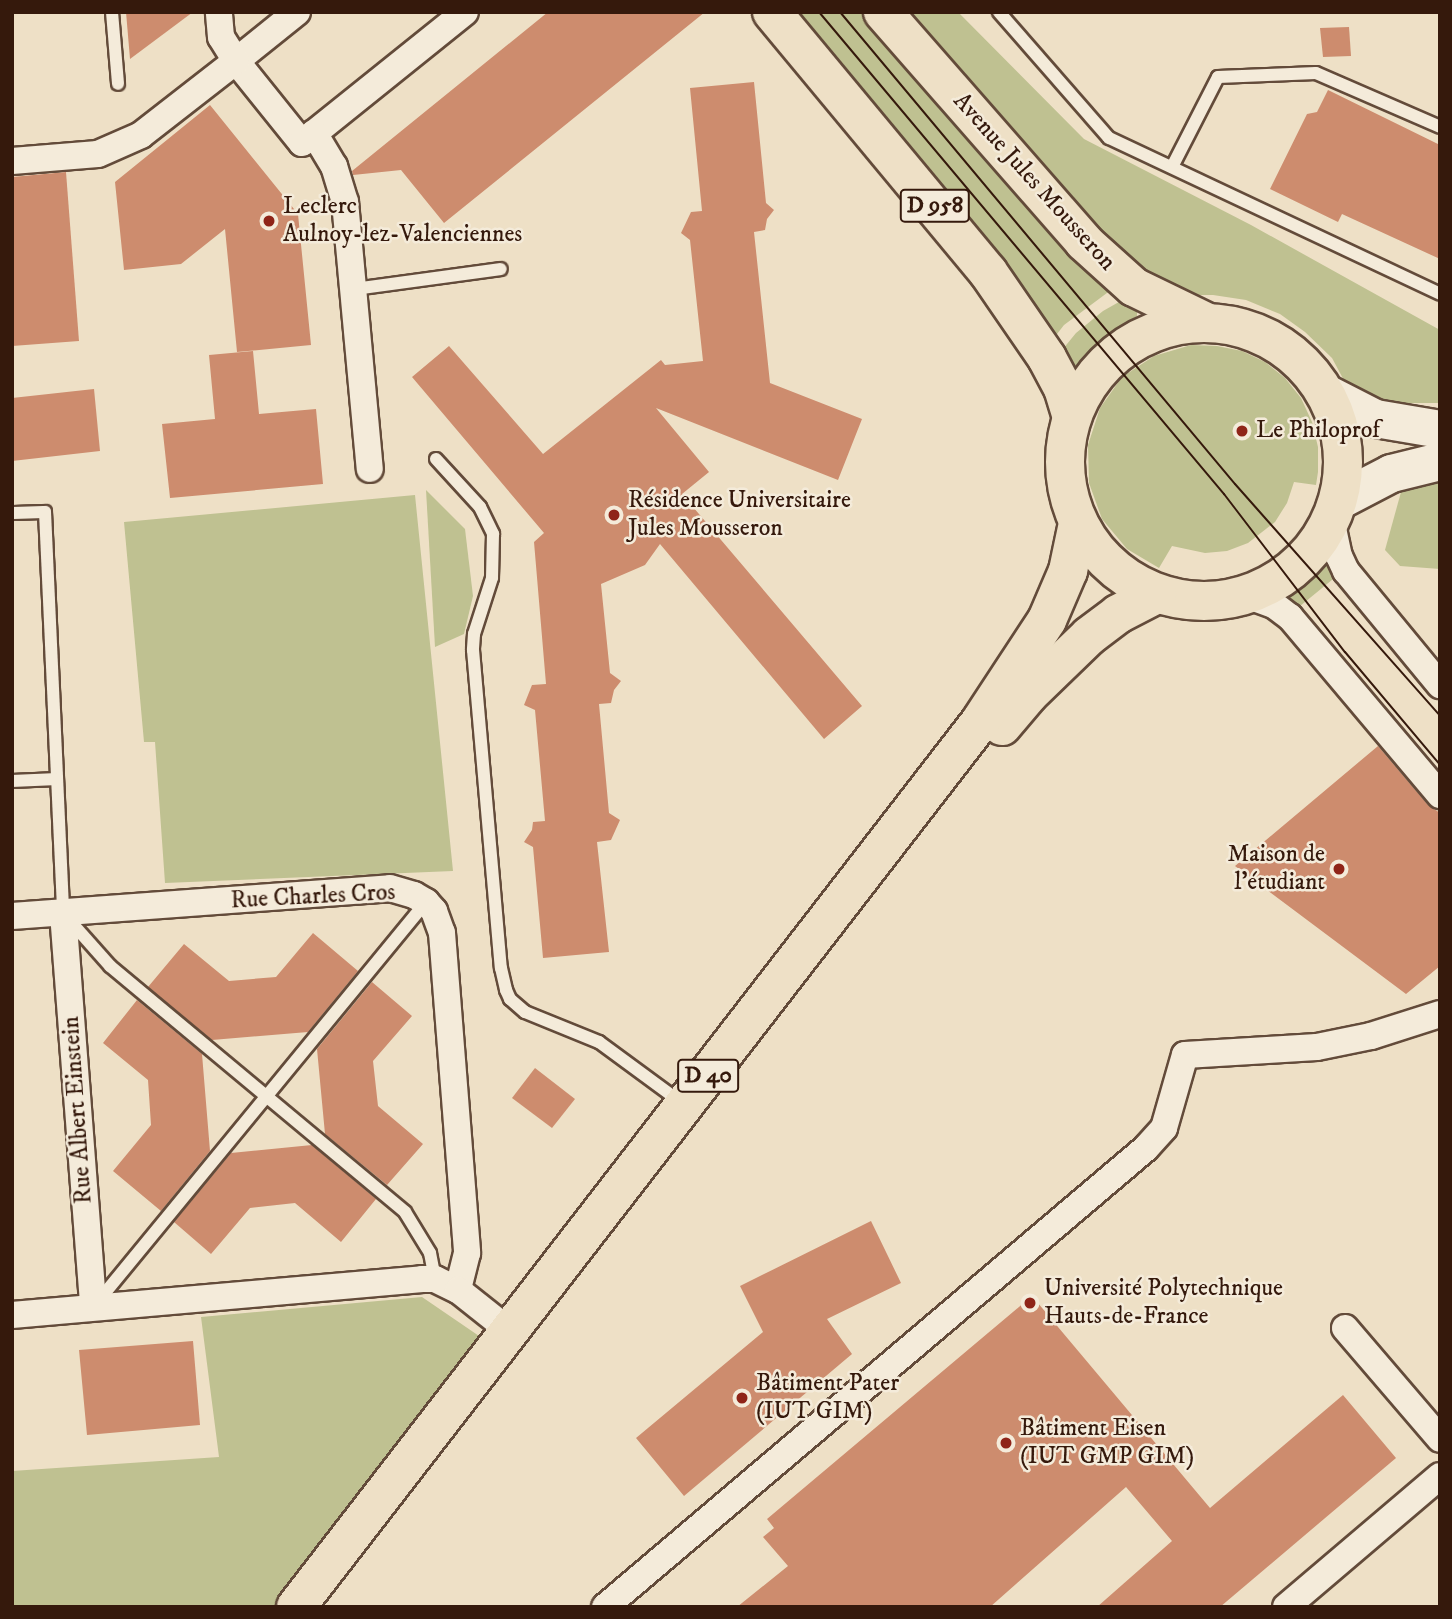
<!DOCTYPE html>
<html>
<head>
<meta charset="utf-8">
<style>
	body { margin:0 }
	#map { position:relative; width:1452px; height:1619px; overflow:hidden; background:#eee0c6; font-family:"IM FELL DW Pica",serif }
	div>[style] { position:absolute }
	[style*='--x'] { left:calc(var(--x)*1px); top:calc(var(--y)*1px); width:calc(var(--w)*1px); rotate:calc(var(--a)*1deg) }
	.green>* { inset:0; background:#bfc191 }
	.building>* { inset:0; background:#cd8c6e }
	.roads { filter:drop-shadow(2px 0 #634b3a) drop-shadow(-2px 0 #634b3a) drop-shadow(0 2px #634b3a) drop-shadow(0 -2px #634b3a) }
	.lane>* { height:12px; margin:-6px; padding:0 6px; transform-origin:6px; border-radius:6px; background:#f4ebda }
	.street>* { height:26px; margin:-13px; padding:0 13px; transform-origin:13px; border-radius:13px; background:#f4ebda }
	.secondary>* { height:37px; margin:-18.5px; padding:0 18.5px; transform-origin:18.5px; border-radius:18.5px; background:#f4ebda }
	.primary>* { height:38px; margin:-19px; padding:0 19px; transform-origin:19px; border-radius:19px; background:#eee0c6 }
	.primary>.ring { margin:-19px; padding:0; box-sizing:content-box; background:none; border:38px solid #eee0c6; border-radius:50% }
	.tram>* { height:2px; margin:-1px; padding:0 1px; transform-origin:1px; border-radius:1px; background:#35190c }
	.dots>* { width:19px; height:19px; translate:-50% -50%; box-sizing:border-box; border:4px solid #f4ebda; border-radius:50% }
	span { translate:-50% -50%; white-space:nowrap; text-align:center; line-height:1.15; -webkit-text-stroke:5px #f4ebda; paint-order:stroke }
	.shield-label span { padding:2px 5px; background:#f4ebda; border:2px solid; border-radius:5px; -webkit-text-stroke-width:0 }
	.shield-label { font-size:23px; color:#35190c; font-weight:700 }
	.street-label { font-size:24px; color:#35190c }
	.poi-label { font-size:24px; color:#35190c }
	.left { translate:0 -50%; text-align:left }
	.right { translate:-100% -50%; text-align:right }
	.frame { position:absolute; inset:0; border:14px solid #35190c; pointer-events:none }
</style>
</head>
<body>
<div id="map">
	<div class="green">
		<div style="clip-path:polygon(783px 12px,874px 12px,1115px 287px,1064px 325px,1050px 343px)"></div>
		<div style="clip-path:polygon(898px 12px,958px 12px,1084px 139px,1251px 225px,1440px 330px,1440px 403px,1371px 403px,1347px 386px,1332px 358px,1305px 332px,1280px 314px,1246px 300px,1213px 295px,1177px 295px,1112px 248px)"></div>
		<div style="clip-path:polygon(1126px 298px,1137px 310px,1137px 316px,1104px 338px,1076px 368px,1073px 369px,1058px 355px,1076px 333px,1103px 311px)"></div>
		<div style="clip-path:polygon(1191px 345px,1217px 346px,1242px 351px,1265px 362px,1285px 378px,1301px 398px,1312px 422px,1318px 447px,1318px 472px,1316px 485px,1294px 482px,1287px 503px,1275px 522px,1248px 543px,1227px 551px,1205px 553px,1172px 546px,1159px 568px,1127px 549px,1102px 519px,1089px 483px,1088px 445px,1100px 408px,1122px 377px,1154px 356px)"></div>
		<div style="clip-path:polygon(1440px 482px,1440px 569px,1400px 566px,1385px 550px,1401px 492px)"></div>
		<div style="clip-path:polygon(426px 490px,465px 529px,473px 596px,464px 634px,435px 647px)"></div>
		<div style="clip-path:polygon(415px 495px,453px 871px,165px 883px,155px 742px,144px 742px,124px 522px)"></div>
		<div style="clip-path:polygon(1327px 564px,1338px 575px,1294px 611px,1284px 598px)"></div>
		<div style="clip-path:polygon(422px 1297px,482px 1338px,302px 1582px,275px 1607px,12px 1607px,12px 1471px,219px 1457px,201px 1317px)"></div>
	</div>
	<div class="building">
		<div style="clip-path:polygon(126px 12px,193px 12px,130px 59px)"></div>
		<div style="clip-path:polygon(548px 12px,705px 12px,444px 223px,401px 170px,353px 175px,352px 171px)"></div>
		<div style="clip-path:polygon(1349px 27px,1351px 56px,1323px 57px,1320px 28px)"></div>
		<div style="clip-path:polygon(754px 82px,766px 203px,774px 210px,767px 219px,765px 230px,754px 232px,770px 383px,862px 419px,838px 480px,656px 408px,709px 472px,682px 494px,862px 706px,824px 739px,660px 544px,645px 565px,601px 584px,610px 673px,621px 681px,614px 690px,611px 703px,599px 704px,609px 813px,620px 820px,611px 840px,597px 842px,609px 952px,543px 958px,533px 847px,524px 842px,532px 830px,533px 822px,545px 821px,535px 710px,524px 705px,532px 685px,546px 684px,534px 542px,544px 533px,412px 377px,449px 346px,543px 454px,661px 360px,665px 365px,703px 361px,690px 240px,681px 233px,691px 212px,702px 211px,690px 88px)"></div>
		<div style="clip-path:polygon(1328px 90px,1440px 145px,1440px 259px,1342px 214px,1338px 222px,1270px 189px,1307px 114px,1317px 112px)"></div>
		<div style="clip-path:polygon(210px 105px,298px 214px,311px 345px,237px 352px,225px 229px,181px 264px,124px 270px,115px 182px)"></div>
		<div style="clip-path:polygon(66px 172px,79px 341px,12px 346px,12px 177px)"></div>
		<div style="clip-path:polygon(253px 351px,259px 414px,316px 409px,323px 484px,170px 498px,162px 424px,215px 419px,209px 355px)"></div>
		<div style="clip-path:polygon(94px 389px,100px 451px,12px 461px,12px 398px)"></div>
		<div style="clip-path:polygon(1378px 746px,1428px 805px,1440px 813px,1440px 966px,1406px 994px,1235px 866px)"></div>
		<div style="clip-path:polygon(313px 933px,358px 971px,308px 1032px,212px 1040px,148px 987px,184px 944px,229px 981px,276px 977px)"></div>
		<div style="clip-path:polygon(372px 982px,412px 1016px,373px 1061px,378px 1106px,423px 1144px,387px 1185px,325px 1134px,317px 1049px)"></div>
		<div style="clip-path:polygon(137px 1000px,202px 1054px,210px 1151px,161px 1211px,113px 1171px,151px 1125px,148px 1080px,103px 1043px)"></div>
		<div style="clip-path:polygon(535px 1068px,575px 1099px,552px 1128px,512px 1098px)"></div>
		<div style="clip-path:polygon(312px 1145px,376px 1199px,341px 1242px,295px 1203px,250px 1208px,211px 1254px,174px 1222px,231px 1153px)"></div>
		<div style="clip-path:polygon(871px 1221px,901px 1283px,827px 1319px,852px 1354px,684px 1496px,636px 1438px,763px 1332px,740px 1286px)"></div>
		<div style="clip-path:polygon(1032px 1296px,1210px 1508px,1343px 1395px,1396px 1458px,1220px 1607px,1097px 1607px,1172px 1541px,1126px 1487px,990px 1607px,737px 1607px,788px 1566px,763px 1537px,774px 1528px,767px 1519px)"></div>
		<div style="clip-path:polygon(193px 1341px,200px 1425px,87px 1435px,79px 1350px)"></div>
	</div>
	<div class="roads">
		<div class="lane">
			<div style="--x:112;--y:12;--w:72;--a:85.2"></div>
			<div style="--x:999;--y:12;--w:167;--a:48.9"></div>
			<div style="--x:1109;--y:138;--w:366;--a:25.2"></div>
			<div style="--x:1172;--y:167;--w:101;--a:-62.9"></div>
			<div style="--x:1218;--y:77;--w:98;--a:-2.3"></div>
			<div style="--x:1316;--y:73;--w:135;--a:23.5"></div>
			<div style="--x:355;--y:289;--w:147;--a:-7.8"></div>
			<div style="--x:436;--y:459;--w:65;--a:47.5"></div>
			<div style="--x:480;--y:507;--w:30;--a:64"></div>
			<div style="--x:493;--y:534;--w:44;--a:91.3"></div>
			<div style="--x:492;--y:578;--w:59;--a:107.8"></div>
			<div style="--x:474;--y:634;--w:16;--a:94"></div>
			<div style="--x:473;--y:650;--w:319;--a:85"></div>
			<div style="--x:501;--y:968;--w:23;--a:77"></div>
			<div style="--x:506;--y:990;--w:10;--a:66"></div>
			<div style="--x:510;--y:999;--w:20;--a:41"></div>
			<div style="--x:525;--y:1012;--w:80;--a:22.1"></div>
			<div style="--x:599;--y:1042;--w:103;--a:36.3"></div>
			<div style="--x:12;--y:513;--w:33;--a:-2"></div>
			<div style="--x:45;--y:512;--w:401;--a:87.4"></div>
			<div style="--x:63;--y:913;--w:71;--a:48.4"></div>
			<div style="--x:110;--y:966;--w:384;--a:39.8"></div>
			<div style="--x:405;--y:1212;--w:48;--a:58.6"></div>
			<div style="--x:430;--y:1253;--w:26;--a:79"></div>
			<div style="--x:12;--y:781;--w:45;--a:-2.5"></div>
			<div style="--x:95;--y:1305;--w:522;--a:-50.6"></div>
		</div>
		<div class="street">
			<div style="--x:297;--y:12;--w:78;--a:141.2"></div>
			<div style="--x:236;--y:61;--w:105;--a:51.2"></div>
			<div style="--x:302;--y:143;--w:209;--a:-38.8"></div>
			<div style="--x:314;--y:133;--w:39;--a:59"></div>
			<div style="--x:334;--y:166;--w:38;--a:73"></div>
			<div style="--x:345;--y:202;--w:268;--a:84.7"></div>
			<div style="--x:12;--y:161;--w:86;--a:-4.7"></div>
			<div style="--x:98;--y:154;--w:47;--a:-23.8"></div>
			<div style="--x:141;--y:135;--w:120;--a:-37.9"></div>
			<div style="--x:236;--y:61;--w:28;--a:-122"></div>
			<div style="--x:221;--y:37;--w:25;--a:-95"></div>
			<div style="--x:1331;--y:519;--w:38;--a:78"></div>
			<div style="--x:1339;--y:556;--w:17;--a:65"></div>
			<div style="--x:1346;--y:571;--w:148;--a:50.5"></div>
			<div style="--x:1246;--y:595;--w:30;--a:20"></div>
			<div style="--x:1274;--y:605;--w:20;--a:37"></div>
			<div style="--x:1290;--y:617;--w:233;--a:49.9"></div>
			<div style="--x:63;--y:913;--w:395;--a:85.6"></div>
			<div style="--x:12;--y:916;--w:379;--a:-4.2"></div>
			<div style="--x:390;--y:888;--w:25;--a:16"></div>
			<div style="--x:414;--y:895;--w:14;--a:30"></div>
			<div style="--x:426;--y:902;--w:12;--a:48"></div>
			<div style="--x:434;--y:911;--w:23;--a:70"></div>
			<div style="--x:442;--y:933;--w:321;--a:85.5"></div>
			<div style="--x:467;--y:1253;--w:38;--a:104"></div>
			<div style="--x:12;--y:1315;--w:412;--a:-5"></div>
			<div style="--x:422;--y:1279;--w:13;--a:0"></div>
			<div style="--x:435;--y:1279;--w:25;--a:26"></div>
			<div style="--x:458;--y:1290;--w:68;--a:38.4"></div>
			<div style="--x:1345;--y:1328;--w:146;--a:49.4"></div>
			<div style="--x:605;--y:1607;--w:709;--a:-40.31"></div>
			<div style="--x:1146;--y:1148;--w:27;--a:-48"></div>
			<div style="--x:1164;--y:1128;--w:76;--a:-74"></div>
			<div style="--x:1185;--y:1055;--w:132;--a:-3.5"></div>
			<div style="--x:1317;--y:1047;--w:55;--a:-11.5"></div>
			<div style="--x:1371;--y:1036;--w:72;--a:-17.7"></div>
			<div style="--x:1286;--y:1607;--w:202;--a:-40.4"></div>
		</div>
		<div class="secondary">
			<div style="--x:1324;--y:392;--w:57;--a:27"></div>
			<div style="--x:1375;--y:418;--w:66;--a:9.6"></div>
			<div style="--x:1337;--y:501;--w:61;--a:-27.4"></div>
			<div style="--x:1391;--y:473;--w:50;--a:-13.8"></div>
		</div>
		<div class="primary">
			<div style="--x:772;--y:12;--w:338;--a:50.3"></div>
			<div style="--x:988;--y:272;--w:104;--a:55.5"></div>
			<div style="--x:1047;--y:358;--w:34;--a:62"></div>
			<div style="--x:1063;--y:388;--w:30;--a:73"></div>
			<div style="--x:883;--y:12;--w:305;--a:48.8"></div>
			<div style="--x:1084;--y:242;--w:67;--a:42"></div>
			<div style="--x:1134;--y:287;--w:82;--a:25.9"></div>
			<div class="ring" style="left:1065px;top:323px;width:240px;height:240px"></div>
			<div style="--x:1002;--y:726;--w:42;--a:-49.8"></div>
			<div style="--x:1029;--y:694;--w:83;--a:-44"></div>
			<div style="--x:1089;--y:636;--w:36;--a:-37"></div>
			<div style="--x:1118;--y:614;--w:44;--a:-27.1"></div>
			<div style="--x:296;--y:1607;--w:1119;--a:-52.3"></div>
			<div style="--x:980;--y:722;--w:122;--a:-56.7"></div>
			<div style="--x:1047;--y:620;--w:53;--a:-66.8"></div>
			<div style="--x:1068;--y:571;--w:49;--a:-78.2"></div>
		</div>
	</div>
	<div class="tram">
		<div style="--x:819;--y:12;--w:630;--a:49.96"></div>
		<div style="--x:1224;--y:494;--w:199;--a:52.6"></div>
		<div style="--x:1345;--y:652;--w:148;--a:49.9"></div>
		<div style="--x:840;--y:12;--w:615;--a:50.08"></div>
		<div style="--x:1235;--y:484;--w:310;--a:48.5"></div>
	</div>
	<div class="dots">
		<div style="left:269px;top:221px;background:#8f2418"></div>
		<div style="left:1242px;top:431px;background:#8f2418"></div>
		<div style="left:614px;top:515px;background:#8f2418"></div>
		<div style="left:1339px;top:869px;background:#8f2418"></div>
		<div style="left:1030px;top:1303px;background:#8f2418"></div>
		<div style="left:742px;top:1398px;background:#8f2418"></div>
		<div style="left:1006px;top:1443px;background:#8f2418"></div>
	</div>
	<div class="shield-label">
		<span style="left:935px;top:206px">D 958</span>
		<span style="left:708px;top:1076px">D 40</span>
	</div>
	<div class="street-label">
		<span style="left:1034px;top:182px;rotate:48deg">Avenue Jules Mousseron</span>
		<span style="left:313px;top:897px;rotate:-3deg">Rue Charles Cros</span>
		<span style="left:78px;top:1110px;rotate:-94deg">Rue Albert Einstein</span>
	</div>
	<div class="poi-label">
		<span class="left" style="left:283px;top:221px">Leclerc<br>Aulnoy-lez-Valenciennes</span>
		<span class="left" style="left:1256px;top:431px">Le Philoprof</span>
		<span class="left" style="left:628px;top:515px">Résidence Universitaire<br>Jules Mousseron</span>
		<span class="right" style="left:1325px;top:869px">Maison de<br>l'étudiant</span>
		<span class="left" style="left:1044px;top:1303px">Université Polytechnique<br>Hauts-de-France</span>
		<span class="left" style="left:756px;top:1398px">Bâtiment Pater<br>(IUT GIM)</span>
		<span class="left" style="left:1020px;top:1443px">Bâtiment Eisen<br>(IUT GMP GIM)</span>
	</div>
	<div class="frame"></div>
</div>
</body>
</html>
